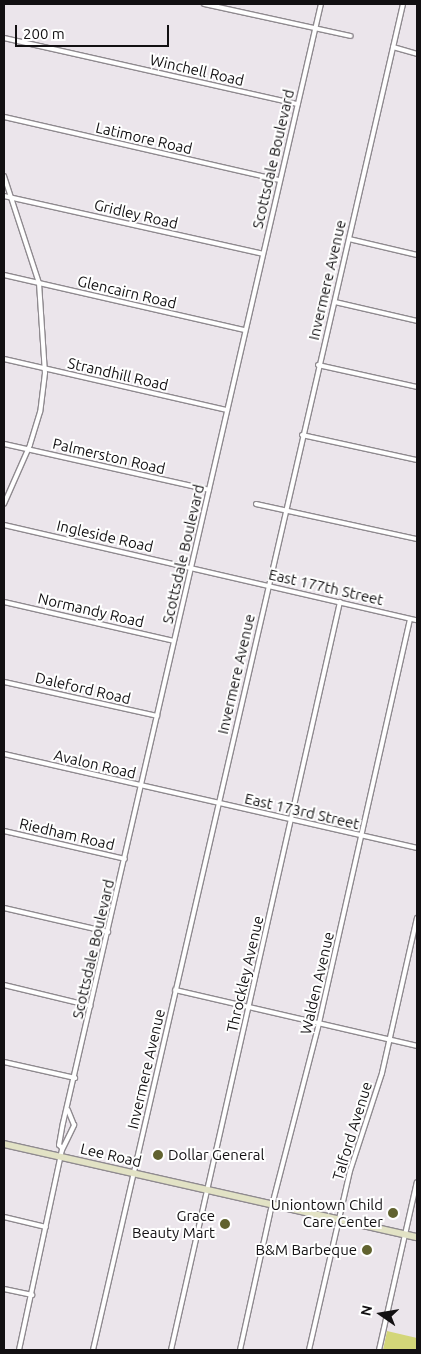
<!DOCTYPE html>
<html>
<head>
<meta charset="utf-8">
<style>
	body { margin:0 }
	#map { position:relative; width:421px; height:1354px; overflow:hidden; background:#ebe5eb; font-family:Ubuntu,sans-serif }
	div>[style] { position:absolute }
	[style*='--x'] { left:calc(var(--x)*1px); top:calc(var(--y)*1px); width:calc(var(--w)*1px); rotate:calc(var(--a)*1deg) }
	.green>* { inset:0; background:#d3d679 }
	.roads { filter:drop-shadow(1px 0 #8f8a8f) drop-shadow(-1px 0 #8f8a8f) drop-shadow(0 1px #8f8a8f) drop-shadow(0 -1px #8f8a8f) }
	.minor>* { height:4px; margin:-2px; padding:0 2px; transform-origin:2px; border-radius:2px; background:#fff }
	.secondary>* { height:5.5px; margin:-2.75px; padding:0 2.75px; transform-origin:2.75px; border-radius:2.75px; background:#e2e2c5 }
	.dots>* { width:14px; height:14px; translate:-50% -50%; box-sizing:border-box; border:2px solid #fff; border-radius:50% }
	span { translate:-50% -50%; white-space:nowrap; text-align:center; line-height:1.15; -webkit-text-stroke:4px #fff; paint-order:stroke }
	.street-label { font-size:15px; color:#121012 }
	.poi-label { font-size:15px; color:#121012 }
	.left { translate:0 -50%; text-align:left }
	.right { translate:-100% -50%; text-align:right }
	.frame { position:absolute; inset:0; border:5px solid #121012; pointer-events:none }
	.north { position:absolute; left:356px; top:1289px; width:50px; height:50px; -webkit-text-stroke:4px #fff; paint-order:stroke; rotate:283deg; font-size:14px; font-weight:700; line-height:20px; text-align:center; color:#121012 }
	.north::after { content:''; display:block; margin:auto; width:18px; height:22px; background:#121012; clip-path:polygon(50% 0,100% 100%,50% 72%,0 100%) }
	.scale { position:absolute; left:15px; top:25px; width:154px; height:22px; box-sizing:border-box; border:2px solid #121012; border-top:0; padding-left:6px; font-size:15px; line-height:18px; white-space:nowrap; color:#121012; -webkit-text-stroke:4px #fff; paint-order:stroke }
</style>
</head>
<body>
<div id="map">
	<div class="green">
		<div style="clip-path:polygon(387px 1331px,417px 1338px,417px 1350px,383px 1350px)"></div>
	</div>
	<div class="roads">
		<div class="minor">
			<div style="--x:204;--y:4;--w:150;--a:12.3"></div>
			<div style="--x:4;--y:38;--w:301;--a:12.7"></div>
			<div style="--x:393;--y:47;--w:25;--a:16"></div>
			<div style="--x:4;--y:117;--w:283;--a:12.9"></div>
			<div style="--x:4;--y:176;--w:113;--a:71.9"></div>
			<div style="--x:39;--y:283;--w:90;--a:86.2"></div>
			<div style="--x:45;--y:373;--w:39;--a:97"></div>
			<div style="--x:40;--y:412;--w:34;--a:107"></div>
			<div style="--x:30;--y:445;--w:64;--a:113.8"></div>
			<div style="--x:4;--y:196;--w:265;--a:12.6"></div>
			<div style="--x:349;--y:239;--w:70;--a:13.2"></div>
			<div style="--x:4;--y:275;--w:247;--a:12.9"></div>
			<div style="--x:335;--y:302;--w:84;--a:13"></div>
			<div style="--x:4;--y:359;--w:229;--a:12.9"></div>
			<div style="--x:318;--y:365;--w:101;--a:12.5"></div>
			<div style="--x:302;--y:435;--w:118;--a:12.3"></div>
			<div style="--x:4;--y:444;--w:210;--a:12.6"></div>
			<div style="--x:256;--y:504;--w:165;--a:12.3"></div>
			<div style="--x:4;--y:525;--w:424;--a:13"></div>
			<div style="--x:4;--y:602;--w:174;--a:12.9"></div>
			<div style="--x:4;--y:682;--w:157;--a:12.5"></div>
			<div style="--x:4;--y:754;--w:424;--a:12.8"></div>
			<div style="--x:4;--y:831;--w:124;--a:13"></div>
			<div style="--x:4;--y:908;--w:107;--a:13"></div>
			<div style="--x:4;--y:985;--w:89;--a:13.6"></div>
			<div style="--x:175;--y:990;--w:248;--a:13"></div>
			<div style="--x:4;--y:1062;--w:73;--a:12.7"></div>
			<div style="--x:62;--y:1148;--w:4;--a:-135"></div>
			<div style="--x:59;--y:1145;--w:22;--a:-80"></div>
			<div style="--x:63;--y:1123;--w:1148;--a:-77.02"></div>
			<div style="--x:4;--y:1217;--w:43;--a:13.4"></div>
			<div style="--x:4;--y:1289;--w:29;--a:12"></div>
			<div style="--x:19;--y:1350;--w:205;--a:-77.9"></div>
			<div style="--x:62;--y:1150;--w:28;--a:-64"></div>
			<div style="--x:74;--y:1125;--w:16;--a:-112"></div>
			<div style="--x:93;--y:1350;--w:1381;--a:-77.03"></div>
			<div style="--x:171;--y:1350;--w:767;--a:-77.27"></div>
			<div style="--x:240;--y:1350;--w:140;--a:-77.6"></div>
			<div style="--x:270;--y:1213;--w:196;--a:-75.5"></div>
			<div style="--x:319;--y:1023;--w:414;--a:-77.3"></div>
			<div style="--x:309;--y:1350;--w:184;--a:-77.1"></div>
			<div style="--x:350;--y:1171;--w:103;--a:-71.9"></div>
			<div style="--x:382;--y:1073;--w:159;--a:-77.3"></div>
			<div style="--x:379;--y:1350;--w:172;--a:-77.3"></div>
		</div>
		<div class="secondary">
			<div style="--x:4;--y:1144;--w:423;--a:12.7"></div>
		</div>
	</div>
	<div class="dots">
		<div style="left:158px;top:1155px;background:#61622f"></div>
		<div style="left:393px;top:1213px;background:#61622f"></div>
		<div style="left:225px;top:1224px;background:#61622f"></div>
		<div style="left:367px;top:1250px;background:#61622f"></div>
	</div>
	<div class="street-label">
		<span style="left:197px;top:70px;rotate:13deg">Winchell Road</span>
		<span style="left:144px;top:138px;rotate:13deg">Latimore Road</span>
		<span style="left:273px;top:159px;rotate:-77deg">Scottsdale Boulevard</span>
		<span style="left:136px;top:214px;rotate:13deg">Gridley Road</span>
		<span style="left:327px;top:280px;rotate:-77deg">Invermere Avenue</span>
		<span style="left:127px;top:292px;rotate:13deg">Glencairn Road</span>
		<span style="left:118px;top:374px;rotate:13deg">Strandhill Road</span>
		<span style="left:109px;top:456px;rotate:13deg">Palmerston Road</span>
		<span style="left:105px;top:536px;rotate:13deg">Ingleside Road</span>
		<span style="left:183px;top:554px;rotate:-77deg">Scottsdale Boulevard</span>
		<span style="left:326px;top:587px;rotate:13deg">East 177th Street</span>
		<span style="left:91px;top:610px;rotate:13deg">Normandy Road</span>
		<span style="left:236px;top:674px;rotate:-77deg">Invermere Avenue</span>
		<span style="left:83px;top:688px;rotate:13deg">Daleford Road</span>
		<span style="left:95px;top:764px;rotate:13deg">Avalon Road</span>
		<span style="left:302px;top:811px;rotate:13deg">East 173rd Street</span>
		<span style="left:67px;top:834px;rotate:13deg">Riedham Road</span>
		<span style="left:93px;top:949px;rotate:-77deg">Scottsdale Boulevard</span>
		<span style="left:245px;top:974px;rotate:-77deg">Throckley Avenue</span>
		<span style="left:317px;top:983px;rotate:-77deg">Walden Avenue</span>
		<span style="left:146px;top:1069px;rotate:-77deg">Invermere Avenue</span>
		<span style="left:352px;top:1131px;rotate:-73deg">Talford Avenue</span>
		<span style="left:111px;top:1155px;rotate:13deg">Lee Road</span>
	</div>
	<div class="poi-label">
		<span class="left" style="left:168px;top:1155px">Dollar General</span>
		<span class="right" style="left:383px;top:1213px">Uniontown Child<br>Care Center</span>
		<span class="right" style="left:215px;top:1224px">Grace<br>Beauty Mart</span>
		<span class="right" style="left:357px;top:1250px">B&amp;M Barbeque</span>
	</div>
	<div class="frame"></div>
	<div class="north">N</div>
	<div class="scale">200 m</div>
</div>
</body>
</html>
